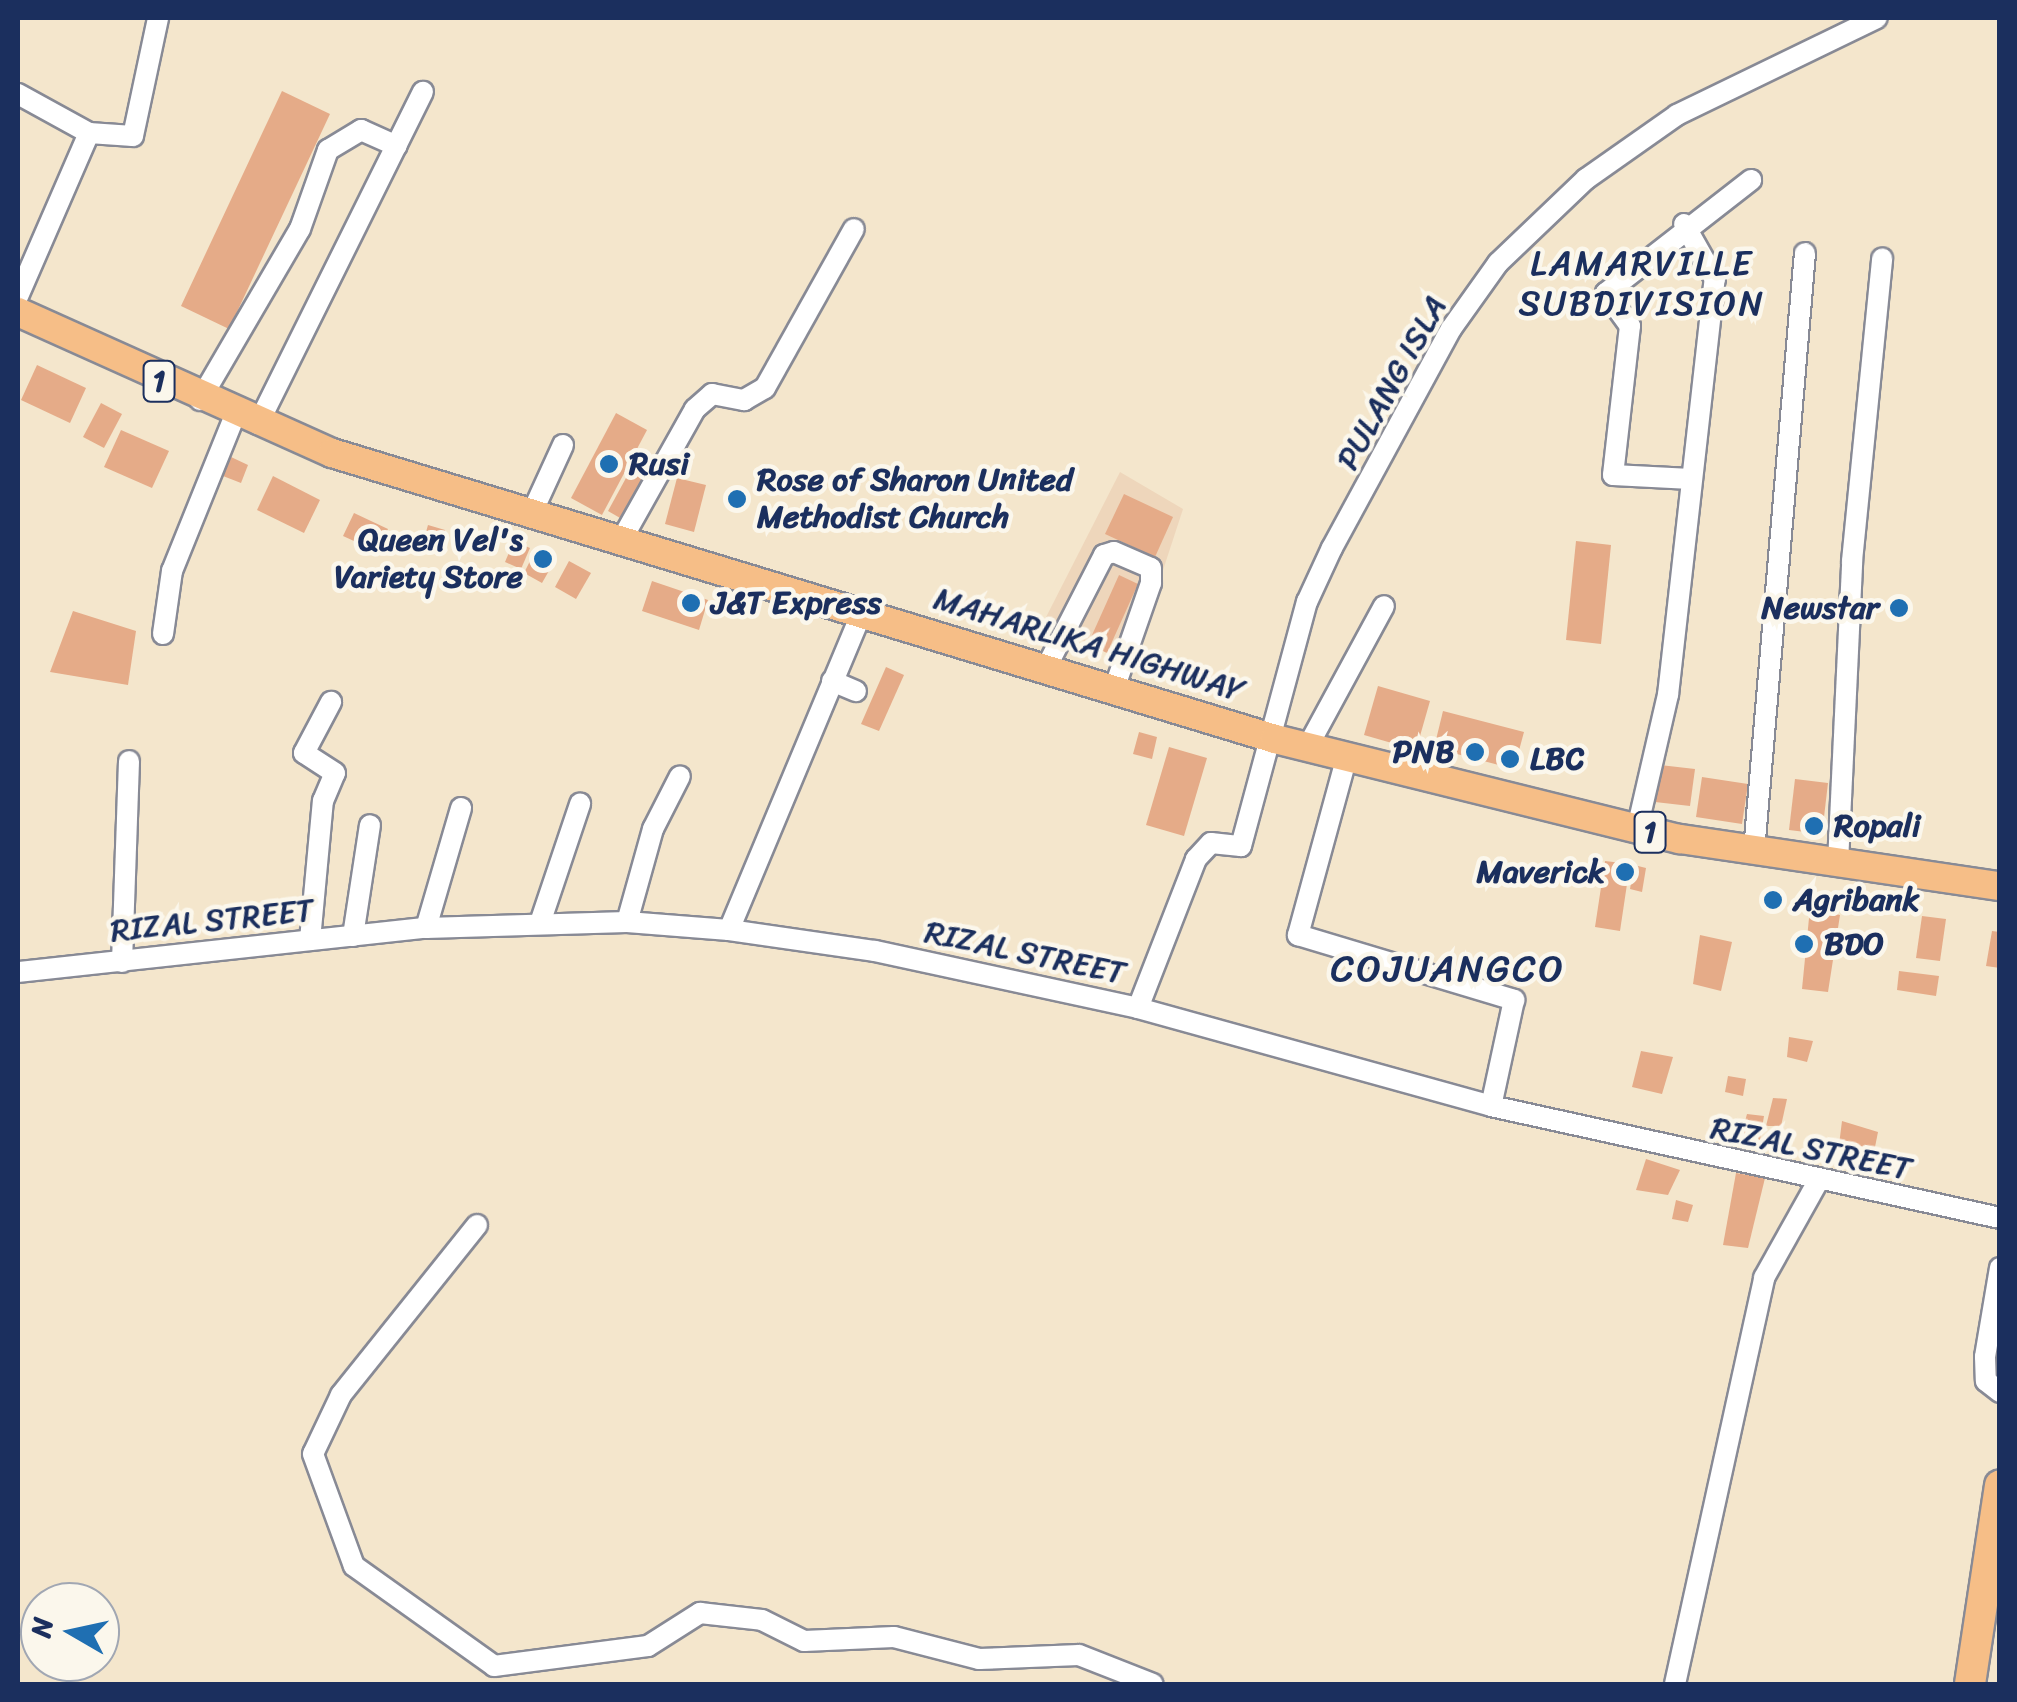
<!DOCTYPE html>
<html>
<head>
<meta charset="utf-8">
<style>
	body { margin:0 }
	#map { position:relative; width:2017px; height:1702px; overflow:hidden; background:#f4e6cc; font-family:Sriracha,sans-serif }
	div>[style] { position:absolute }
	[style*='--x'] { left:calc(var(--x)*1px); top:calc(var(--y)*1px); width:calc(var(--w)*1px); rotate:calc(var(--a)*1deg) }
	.built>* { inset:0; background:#eed6bb }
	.building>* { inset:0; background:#e5ab88 }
	.roads { filter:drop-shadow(2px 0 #888a95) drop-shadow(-2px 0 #888a95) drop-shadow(0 2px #888a95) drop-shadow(0 -2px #888a95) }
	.minor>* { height:20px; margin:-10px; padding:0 10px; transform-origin:10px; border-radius:10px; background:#fff }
	.major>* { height:28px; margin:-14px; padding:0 14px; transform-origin:14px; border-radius:14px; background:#f6be87 }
	.highway>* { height:30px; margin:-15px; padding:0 15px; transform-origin:15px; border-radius:15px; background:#f6be87 }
	.dots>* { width:28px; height:28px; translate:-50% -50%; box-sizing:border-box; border:5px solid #fbf7ec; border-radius:50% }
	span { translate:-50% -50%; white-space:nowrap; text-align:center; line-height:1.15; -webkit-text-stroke:9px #fbf7ec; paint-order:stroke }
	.shield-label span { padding:2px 8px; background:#fbf7ec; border:2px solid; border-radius:8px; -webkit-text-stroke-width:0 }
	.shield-label { font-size:30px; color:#1b2f5e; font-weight:700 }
	.street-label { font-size:32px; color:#1b2f5e }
	.poi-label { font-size:32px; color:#1b2f5e; font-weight:700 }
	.left { translate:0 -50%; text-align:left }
	.right { translate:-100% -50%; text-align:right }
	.neighbourhood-label { font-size:35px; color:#1b2f5e; letter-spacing:2.5px }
	.quarter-label { font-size:38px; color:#1b2f5e; letter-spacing:2.5px }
	.frame { position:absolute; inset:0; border:20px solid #1b2f5e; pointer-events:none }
	.north { position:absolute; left:20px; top:1582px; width:100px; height:100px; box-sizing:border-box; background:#fbf7ec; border:2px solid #a1a7b3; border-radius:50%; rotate:279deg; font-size:28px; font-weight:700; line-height:40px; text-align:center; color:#1b2f5e }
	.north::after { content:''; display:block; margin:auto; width:35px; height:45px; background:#1f6fb2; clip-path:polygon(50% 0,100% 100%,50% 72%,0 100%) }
</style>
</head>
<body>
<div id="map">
	<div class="built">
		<div style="clip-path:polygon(1120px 472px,1183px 509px,1134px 659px,1041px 627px)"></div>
	</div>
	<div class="building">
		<div style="clip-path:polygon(282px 91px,330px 114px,229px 329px,181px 306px)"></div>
		<div style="clip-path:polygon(37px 365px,86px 388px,70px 423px,21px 400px)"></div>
		<div style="clip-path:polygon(101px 403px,122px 414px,104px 448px,83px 437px)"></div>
		<div style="clip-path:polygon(616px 413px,647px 430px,602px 515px,571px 498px)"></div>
		<div style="clip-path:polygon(121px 430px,169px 451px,152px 488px,104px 467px)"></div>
		<div style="clip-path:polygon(231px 457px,248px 465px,241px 483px,223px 476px)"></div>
		<div style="clip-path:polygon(632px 467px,650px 478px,627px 522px,608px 511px)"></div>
		<div style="clip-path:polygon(273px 476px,320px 500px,304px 533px,257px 510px)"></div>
		<div style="clip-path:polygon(677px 478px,706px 485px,694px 532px,665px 524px)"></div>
		<div style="clip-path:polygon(1124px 494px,1173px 517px,1155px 557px,1105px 534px)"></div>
		<div style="clip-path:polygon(354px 513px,388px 529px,378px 552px,343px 536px)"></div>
		<div style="clip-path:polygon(428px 525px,445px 530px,441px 544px,424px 539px)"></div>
		<div style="clip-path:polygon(514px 541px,530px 548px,521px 569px,505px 562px)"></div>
		<div style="clip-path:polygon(1576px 541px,1611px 545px,1601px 644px,1566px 640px)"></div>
		<div style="clip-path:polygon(535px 551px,554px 562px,542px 583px,524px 573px)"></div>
		<div style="clip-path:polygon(569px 561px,591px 573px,576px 599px,555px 587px)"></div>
		<div style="clip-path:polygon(1119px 575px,1138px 584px,1107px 653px,1088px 644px)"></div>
		<div style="clip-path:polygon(652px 581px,708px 600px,699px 630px,642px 611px)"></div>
		<div style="clip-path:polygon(73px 611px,136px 631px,128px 685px,50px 672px)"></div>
		<div style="clip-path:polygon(886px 667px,904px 675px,879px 731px,861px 724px)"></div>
		<div style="clip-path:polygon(1378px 686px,1430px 701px,1416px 750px,1364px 735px)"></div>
		<div style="clip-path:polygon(1443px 711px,1524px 732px,1514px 769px,1434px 748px)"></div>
		<div style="clip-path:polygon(1139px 732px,1157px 737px,1152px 759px,1133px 754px)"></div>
		<div style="clip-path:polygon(1169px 747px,1207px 758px,1184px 836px,1146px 825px)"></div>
		<div style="clip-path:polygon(1660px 765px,1695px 769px,1690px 806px,1655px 802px)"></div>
		<div style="clip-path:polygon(1702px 777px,1748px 784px,1742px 824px,1696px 817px)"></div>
		<div style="clip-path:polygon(1795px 779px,1828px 783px,1822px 834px,1789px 830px)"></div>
		<div style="clip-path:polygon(1605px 861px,1630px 864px,1620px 931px,1595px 927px)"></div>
		<div style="clip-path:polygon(1634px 865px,1646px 868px,1642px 892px,1630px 889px)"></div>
		<div style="clip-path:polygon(1810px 908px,1840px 915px,1828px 992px,1802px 989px)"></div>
		<div style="clip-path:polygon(1922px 916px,1946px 919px,1940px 961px,1916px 958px)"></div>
		<div style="clip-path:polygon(1992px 931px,2000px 932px,2000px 968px,1986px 966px)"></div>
		<div style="clip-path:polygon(1700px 935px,1732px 942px,1721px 991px,1693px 984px)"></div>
		<div style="clip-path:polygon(1899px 971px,1939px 976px,1936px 996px,1897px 990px)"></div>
		<div style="clip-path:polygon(1789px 1037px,1813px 1041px,1807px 1062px,1787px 1057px)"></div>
		<div style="clip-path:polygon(1641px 1051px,1673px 1057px,1662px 1094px,1632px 1087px)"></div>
		<div style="clip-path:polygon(1728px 1076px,1746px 1079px,1743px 1096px,1725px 1092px)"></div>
		<div style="clip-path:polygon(1773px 1098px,1787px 1099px,1781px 1126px,1766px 1126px)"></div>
		<div style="clip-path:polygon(1747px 1114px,1764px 1116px,1760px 1140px,1741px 1136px)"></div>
		<div style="clip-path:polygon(1842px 1121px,1878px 1132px,1871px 1167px,1837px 1161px)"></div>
		<div style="clip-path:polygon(1646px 1159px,1680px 1170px,1668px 1195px,1636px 1190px)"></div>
		<div style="clip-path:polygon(1736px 1173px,1765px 1178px,1748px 1248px,1723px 1245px)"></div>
		<div style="clip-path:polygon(1676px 1200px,1693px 1205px,1688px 1222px,1672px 1219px)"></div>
	</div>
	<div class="roads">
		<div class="minor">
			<div style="--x:18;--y:94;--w:81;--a:28.8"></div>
			<div style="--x:89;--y:133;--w:178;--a:113.5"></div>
			<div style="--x:89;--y:133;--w:44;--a:3.9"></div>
			<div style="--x:133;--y:136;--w:121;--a:-78"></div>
			<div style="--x:200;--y:400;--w:198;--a:-59.7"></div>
			<div style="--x:300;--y:229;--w:84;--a:-70.5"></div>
			<div style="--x:328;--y:150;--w:39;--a:-31"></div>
			<div style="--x:361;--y:130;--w:39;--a:24"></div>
			<div style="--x:258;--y:424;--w:371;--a:-63.6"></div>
			<div style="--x:1691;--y:479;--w:78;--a:-177.1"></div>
			<div style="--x:1613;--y:475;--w:150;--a:-83.5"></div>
			<div style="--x:1630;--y:326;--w:41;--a:-126"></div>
			<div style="--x:1606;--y:293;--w:184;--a:-37.9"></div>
			<div style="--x:531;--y:515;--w:77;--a:-65.4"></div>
			<div style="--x:622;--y:539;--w:149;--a:-60.7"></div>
			<div style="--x:695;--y:409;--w:23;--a:-41"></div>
			<div style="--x:712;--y:394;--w:33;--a:11"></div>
			<div style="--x:744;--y:400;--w:24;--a:-30"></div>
			<div style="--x:765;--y:388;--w:182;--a:-60.8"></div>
			<div style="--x:163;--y:634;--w:64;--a:-81.9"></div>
			<div style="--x:172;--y:571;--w:168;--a:-68"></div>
			<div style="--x:1046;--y:668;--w:127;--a:-62.8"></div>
			<div style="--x:1104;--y:555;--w:10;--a:-17"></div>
			<div style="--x:1114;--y:552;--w:40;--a:23.4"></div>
			<div style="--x:1151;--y:568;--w:15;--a:90"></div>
			<div style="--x:1151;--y:583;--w:112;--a:109.2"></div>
			<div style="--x:832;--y:681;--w:26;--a:23"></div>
			<div style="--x:1308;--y:746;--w:159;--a:-61.5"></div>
			<div style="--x:1347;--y:756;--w:186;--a:105.3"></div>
			<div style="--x:1298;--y:935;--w:226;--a:16.7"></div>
			<div style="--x:1514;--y:1000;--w:108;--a:102.2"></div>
			<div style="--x:1637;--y:829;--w:138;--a:-77"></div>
			<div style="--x:1668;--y:695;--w:419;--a:-83.6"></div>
			<div style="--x:1715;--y:279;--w:63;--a:-119.4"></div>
			<div style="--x:1754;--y:851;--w:600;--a:-85.13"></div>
			<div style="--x:1838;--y:863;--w:302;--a:-87.3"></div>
			<div style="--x:1852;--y:561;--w:304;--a:-84.3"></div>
			<div style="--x:627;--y:922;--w:97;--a:-74.4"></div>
			<div style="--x:653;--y:829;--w:59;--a:-63"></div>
			<div style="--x:540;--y:923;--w:126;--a:-71.4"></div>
			<div style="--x:426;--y:928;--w:125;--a:-73.7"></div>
			<div style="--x:729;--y:930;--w:342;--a:-67.3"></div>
			<div style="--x:353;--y:936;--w:112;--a:-81.3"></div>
			<div style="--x:310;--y:940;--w:140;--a:-84.7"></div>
			<div style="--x:323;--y:801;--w:30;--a:-67"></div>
			<div style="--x:335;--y:773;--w:37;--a:-147"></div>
			<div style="--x:304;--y:753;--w:58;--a:-62.1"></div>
			<div style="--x:122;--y:962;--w:201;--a:-88"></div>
			<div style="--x:18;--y:972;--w:410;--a:-6.2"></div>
			<div style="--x:426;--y:928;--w:201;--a:-1.7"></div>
			<div style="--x:627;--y:922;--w:102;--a:4.5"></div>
			<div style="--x:729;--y:930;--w:148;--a:8.2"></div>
			<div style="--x:875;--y:951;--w:269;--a:12.2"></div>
			<div style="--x:1138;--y:1008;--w:366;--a:15.5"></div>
			<div style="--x:1491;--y:1106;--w:521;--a:12.41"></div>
			<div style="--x:1138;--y:1008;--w:160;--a:-68.7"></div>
			<div style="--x:1196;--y:859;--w:22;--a:-47"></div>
			<div style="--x:1211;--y:843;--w:30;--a:6"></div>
			<div style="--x:1241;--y:846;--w:253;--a:-74.9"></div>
			<div style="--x:1307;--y:602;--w:60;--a:-65.2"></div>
			<div style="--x:1332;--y:548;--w:249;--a:-61.5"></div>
			<div style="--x:1451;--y:329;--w:81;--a:-54.5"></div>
			<div style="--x:1498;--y:263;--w:122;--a:-43.7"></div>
			<div style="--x:1586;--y:179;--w:111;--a:-35.1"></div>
			<div style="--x:1677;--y:115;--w:222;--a:-25.9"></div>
			<div style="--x:477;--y:1225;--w:218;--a:128.7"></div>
			<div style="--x:341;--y:1395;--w:65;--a:115.4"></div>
			<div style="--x:313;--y:1454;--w:119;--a:69.9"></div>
			<div style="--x:354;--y:1566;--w:172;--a:35.5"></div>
			<div style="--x:494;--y:1666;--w:155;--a:-7.4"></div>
			<div style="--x:648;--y:1646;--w:62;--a:-32.4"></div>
			<div style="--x:700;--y:1613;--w:62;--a:6.4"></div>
			<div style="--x:762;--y:1620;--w:47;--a:26.6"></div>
			<div style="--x:804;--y:1641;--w:90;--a:-2.5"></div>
			<div style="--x:894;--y:1637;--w:88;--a:14.5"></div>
			<div style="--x:979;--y:1659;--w:100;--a:-2.3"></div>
			<div style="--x:1079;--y:1655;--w:79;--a:21.4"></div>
			<div style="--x:2000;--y:1268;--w:90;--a:99.6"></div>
			<div style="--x:1985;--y:1357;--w:24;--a:88"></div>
			<div style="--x:1986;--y:1381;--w:18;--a:38"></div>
			<div style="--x:1675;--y:1684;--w:416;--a:-77.6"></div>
			<div style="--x:1764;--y:1278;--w:109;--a:-60.8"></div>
		</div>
		<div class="major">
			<div style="--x:18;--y:312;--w:344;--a:24.2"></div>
			<div style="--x:332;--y:453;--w:985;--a:16.87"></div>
			<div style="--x:1275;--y:739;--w:417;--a:13.9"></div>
			<div style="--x:1680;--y:839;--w:323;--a:8.4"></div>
		</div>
		<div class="highway">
			<div style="--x:1970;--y:1684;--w:201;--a:-81.4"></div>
		</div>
	</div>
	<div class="dots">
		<div style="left:609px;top:464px;background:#1f6fb2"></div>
		<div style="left:737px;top:499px;background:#1f6fb2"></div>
		<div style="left:543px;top:559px;background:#1f6fb2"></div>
		<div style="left:691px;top:603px;background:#1f6fb2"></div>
		<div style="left:1899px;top:608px;background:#1f6fb2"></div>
		<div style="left:1475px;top:752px;background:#1f6fb2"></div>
		<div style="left:1510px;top:759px;background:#1f6fb2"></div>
		<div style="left:1814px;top:826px;background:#1f6fb2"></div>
		<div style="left:1625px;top:872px;background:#1f6fb2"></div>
		<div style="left:1773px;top:900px;background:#1f6fb2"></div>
		<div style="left:1804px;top:944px;background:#1f6fb2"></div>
	</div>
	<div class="shield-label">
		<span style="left:159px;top:381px">1</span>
		<span style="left:1650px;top:832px">1</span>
	</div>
	<div class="street-label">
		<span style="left:1392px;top:383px;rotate:-61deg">PULANG ISLA</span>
		<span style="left:1089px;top:645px;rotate:17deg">MAHARLIKA HIGHWAY</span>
		<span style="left:212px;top:921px;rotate:-6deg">RIZAL STREET</span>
		<span style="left:1025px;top:953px;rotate:12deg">RIZAL STREET</span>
		<span style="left:1811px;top:1149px;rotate:12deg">RIZAL STREET</span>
	</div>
	<div class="poi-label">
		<span class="left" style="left:629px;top:464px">Rusi</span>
		<span class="left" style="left:757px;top:499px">Rose of Sharon United<br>Methodist Church</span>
		<span class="right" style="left:523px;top:559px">Queen Vel's<br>Variety Store</span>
		<span class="left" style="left:711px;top:603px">J&amp;T Express</span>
		<span class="right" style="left:1879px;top:608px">Newstar</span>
		<span class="right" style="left:1455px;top:752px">PNB</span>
		<span class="left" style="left:1530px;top:759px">LBC</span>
		<span class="left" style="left:1834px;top:826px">Ropali</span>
		<span class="right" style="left:1605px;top:872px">Maverick</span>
		<span class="left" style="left:1793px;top:900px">Agribank</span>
		<span class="left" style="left:1824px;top:944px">BDO</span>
	</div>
	<div class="neighbourhood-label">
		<span style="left:1642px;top:283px">LAMARVILLE<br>SUBDIVISION</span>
	</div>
	<div class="quarter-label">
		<span style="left:1448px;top:969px">COJUANGCO</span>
	</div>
	<div class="frame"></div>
	<div class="north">N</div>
</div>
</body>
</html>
